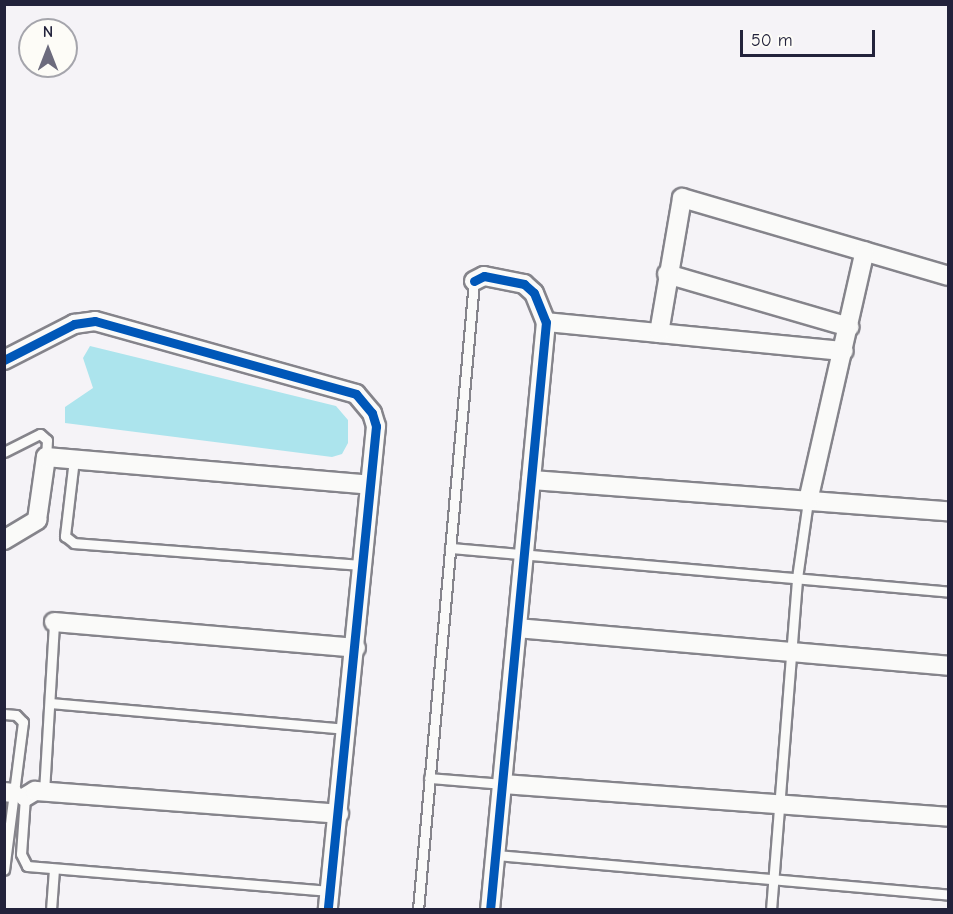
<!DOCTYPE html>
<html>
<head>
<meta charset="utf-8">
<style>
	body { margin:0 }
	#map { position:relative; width:953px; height:914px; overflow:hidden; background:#f5f3f7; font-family:"Comic Neue",sans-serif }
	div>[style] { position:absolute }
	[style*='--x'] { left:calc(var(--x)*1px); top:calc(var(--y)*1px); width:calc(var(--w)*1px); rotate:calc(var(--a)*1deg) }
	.water>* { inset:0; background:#ace4ed }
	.roads { filter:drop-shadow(2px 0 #85848b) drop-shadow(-2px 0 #85848b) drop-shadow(0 2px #85848b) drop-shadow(0 -2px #85848b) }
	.lane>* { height:9px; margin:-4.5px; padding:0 4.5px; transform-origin:4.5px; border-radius:4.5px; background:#fafaf9 }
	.street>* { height:18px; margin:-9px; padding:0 9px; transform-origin:9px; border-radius:9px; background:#fafaf9 }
	.cycleway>* { height:9px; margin:-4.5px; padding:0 4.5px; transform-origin:4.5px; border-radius:4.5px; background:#0057b8 }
	span { translate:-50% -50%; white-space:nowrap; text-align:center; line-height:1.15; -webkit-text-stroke:4.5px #fdfcf7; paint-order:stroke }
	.frame { position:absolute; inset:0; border:6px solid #22223b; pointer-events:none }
	.north { position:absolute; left:18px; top:18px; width:60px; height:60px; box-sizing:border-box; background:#fdfcf7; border:2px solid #a5a5ac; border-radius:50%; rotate:0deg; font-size:16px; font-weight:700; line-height:24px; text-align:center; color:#22223b }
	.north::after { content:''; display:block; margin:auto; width:21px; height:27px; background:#6c6b7d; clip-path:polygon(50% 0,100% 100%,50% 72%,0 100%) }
	.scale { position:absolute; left:740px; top:30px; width:135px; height:27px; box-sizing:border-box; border:3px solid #22223b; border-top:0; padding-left:8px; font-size:18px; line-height:21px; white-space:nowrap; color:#22223b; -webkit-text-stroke:4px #fdfcf7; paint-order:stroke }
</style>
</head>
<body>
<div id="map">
	<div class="water">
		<div style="clip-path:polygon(90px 346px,336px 406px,348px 420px,348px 443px,342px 454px,332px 457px,65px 423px,65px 407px,93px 388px,83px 358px)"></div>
	</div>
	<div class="roads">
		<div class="lane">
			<div style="--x:4;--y:452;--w:40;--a:-26.6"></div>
			<div style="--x:40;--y:434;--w:9;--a:41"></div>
			<div style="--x:47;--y:440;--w:17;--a:93"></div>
			<div style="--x:74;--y:459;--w:78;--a:96.7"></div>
			<div style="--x:65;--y:536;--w:11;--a:38"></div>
			<div style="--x:74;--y:543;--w:290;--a:4.4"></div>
			<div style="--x:450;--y:548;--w:500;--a:5"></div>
			<div style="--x:50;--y:703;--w:298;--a:5"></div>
			<div style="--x:4;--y:714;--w:12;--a:5"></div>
			<div style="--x:16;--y:715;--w:10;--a:45"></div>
			<div style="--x:23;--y:722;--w:149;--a:97.3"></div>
			<div style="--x:429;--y:778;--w:73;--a:4.7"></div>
			<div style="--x:44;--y:792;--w:170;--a:-86.6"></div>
			<div style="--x:25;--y:797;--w:57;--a:94"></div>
			<div style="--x:21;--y:854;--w:13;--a:63"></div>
			<div style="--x:27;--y:866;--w:304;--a:4.7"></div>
			<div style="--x:495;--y:855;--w:455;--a:5"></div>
			<div style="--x:51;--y:910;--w:41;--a:-85.8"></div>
			<div style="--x:418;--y:910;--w:631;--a:-84.91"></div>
			<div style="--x:771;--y:910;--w:333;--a:-85.5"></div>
			<div style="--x:797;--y:578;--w:78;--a:-81.9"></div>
		</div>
		<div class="street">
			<div style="--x:667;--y:274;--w:190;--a:16.2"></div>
			<div style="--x:474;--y:281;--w:11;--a:-27"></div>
			<div style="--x:484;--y:276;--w:41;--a:11.3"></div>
			<div style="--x:524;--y:284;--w:13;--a:42"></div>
			<div style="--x:534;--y:293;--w:31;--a:68"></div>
			<div style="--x:546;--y:322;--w:591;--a:95.44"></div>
			<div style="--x:546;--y:322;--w:299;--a:5.6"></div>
			<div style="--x:659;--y:333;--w:137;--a:-80.3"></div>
			<div style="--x:682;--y:198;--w:277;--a:16.3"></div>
			<div style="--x:4;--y:360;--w:79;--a:-27.2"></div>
			<div style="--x:74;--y:324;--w:21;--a:-8"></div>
			<div style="--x:95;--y:321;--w:271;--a:15.6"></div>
			<div style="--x:356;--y:394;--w:25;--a:50"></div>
			<div style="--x:372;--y:413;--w:14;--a:73"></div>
			<div style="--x:376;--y:426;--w:486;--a:95.7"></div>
			<div style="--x:531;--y:480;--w:418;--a:4.3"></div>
			<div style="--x:808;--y:501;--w:256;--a:-77.2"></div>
			<div style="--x:4;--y:540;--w:39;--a:-31"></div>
			<div style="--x:37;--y:520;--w:64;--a:-81.9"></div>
			<div style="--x:46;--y:457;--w:325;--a:4.9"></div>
			<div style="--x:54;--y:622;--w:303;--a:4.9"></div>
			<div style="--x:517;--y:628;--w:433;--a:5"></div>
			<div style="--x:502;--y:784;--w:447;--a:4.2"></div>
			<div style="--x:4;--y:792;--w:9;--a:6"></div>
			<div style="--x:25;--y:797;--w:12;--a:-31"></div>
			<div style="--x:35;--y:791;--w:305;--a:4.3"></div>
		</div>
	</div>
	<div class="cycleway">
		<div style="--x:474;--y:281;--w:11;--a:-27"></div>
		<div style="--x:484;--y:276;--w:41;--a:11.3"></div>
		<div style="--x:524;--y:284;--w:13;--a:42"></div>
		<div style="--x:534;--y:293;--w:31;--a:68"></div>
		<div style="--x:546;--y:322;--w:591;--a:95.44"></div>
		<div style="--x:4;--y:360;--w:79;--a:-27.2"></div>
		<div style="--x:74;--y:324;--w:21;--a:-8"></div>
		<div style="--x:95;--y:321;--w:271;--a:15.6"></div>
		<div style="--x:356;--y:394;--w:25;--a:50"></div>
		<div style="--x:372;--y:413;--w:14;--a:73"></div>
		<div style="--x:376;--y:426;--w:486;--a:95.7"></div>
	</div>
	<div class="frame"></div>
	<div class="north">N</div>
	<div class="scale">50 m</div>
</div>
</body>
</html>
